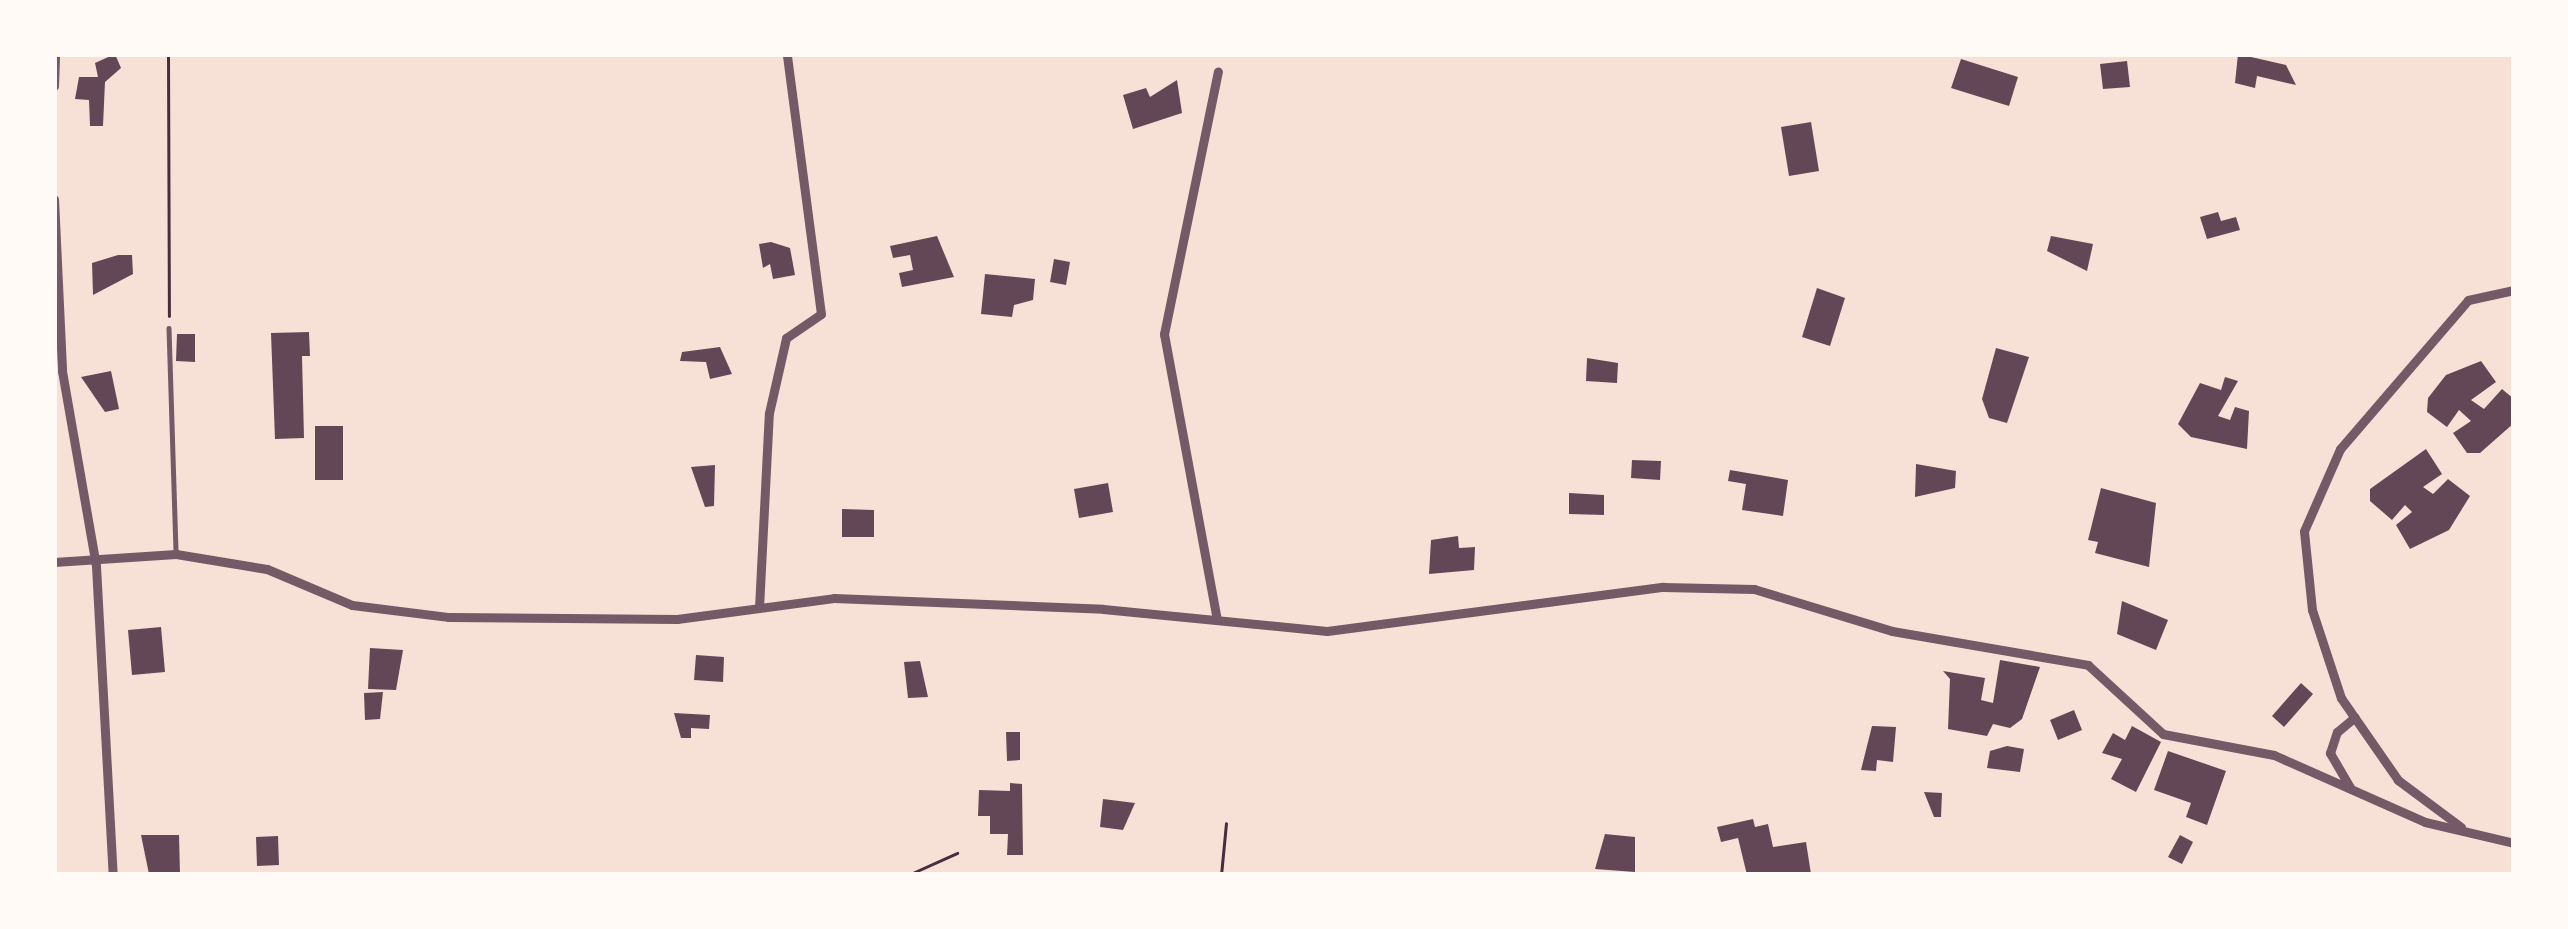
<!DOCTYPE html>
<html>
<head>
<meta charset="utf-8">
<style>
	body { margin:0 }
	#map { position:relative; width:2568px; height:929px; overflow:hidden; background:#f7e1d7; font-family:"IBM Plex Sans",sans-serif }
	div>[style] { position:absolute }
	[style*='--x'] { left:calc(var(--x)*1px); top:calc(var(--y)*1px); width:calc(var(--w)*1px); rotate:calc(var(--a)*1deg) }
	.building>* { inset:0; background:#644757 }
	.path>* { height:3px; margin:-1.5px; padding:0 1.5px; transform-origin:1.5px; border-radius:1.5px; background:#4a2c40 }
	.service>* { height:4.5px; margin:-2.25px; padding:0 2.25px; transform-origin:2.25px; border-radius:2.25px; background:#755966 }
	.minor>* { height:9px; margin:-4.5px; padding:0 4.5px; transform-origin:4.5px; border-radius:4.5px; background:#755966 }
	span { translate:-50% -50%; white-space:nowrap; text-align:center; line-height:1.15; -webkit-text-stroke:12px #fffaf5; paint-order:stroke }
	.frame { position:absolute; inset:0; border:57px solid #fffaf5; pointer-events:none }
</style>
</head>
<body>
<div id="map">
	<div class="building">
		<div style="clip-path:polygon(115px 54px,121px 68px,105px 82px,103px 126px,90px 126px,89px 100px,75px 99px,79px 77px,98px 77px,95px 63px)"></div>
		<div style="clip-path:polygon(2238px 54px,2286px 65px,2296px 85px,2257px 76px,2255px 88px,2235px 83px)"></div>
		<div style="clip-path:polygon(1961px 59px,2018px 77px,2009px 106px,1951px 88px)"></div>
		<div style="clip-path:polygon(2127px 61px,2130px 87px,2103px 89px,2100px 64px)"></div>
		<div style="clip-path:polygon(1177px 80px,1182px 113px,1133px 129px,1123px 95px,1146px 88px,1150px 97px)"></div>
		<div style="clip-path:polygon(1811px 122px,1819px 171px,1789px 176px,1781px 127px)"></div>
		<div style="clip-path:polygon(2218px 212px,2221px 221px,2236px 217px,2240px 230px,2207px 239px,2200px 217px)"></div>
		<div style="clip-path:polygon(937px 236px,954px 277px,902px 287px,899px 273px,913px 270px,910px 255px,893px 258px,890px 246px)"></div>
		<div style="clip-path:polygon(2051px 236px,2093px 244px,2087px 271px,2047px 251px)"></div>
		<div style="clip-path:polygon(771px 242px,790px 248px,795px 275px,773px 279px,770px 264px,763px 268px,759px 244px)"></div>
		<div style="clip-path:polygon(118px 255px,132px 255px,133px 274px,93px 295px,92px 263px)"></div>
		<div style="clip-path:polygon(1054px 259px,1070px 262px,1066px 285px,1050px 282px)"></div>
		<div style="clip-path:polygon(985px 274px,1035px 279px,1033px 300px,1014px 305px,1012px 317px,981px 314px)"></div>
		<div style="clip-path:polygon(1817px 288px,1845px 298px,1830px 346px,1802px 337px)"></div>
		<div style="clip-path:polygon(309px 332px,310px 356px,302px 356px,304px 438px,275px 439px,271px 333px)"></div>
		<div style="clip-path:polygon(177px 334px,195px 334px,195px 362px,176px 361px)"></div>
		<div style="clip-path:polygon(720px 347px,732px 374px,710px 379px,706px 362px,680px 361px,682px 352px)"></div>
		<div style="clip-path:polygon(1996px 348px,2029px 357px,2007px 423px,1989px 418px,1982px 399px)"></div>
		<div style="clip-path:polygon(1587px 358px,1618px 363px,1617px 383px,1586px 381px)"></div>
		<div style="clip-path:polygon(2481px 361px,2496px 382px,2471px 400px,2484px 409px,2502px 389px,2514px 399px,2514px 423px,2480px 453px,2467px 453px,2453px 433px,2471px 421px,2459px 410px,2447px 427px,2427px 412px,2428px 398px,2446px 375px)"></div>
		<div style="clip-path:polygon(111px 371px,119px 409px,105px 412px,81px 377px)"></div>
		<div style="clip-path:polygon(2225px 377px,2238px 381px,2218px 416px,2230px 420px,2235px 407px,2249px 411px,2247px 449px,2191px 437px,2178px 424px,2200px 383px,2221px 390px)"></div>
		<div style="clip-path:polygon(315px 426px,343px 426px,343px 480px,315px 480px)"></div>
		<div style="clip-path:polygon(2426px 449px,2442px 474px,2423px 487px,2433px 494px,2448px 479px,2470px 496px,2449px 530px,2410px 549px,2396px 525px,2412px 512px,2405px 505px,2392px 520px,2370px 501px,2370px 489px)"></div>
		<div style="clip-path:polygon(1632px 460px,1661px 461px,1660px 480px,1631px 478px)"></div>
		<div style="clip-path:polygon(1916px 464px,1956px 471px,1955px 488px,1915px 497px)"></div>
		<div style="clip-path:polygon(715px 465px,714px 506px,705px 507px,691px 467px)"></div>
		<div style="clip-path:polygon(1730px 470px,1788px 480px,1783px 516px,1742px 510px,1746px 484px,1728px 481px)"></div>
		<div style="clip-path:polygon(1108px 483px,1113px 512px,1079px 518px,1074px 489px)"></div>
		<div style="clip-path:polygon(2101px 488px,2156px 503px,2149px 567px,2095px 553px,2098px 542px,2088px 540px)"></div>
		<div style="clip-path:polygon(1569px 493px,1604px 495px,1604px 515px,1569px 514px)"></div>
		<div style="clip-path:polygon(842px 509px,874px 510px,874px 537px,842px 537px)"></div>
		<div style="clip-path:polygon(1458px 536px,1459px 548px,1475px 547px,1474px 570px,1429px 574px,1431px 540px)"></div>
		<div style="clip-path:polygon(2122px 601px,2168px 620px,2156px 650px,2117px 634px)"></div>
		<div style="clip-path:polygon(161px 627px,165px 672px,132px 675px,128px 630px)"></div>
		<div style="clip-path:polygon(370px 648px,403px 650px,396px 690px,368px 689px)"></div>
		<div style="clip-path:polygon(696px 655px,724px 657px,723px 682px,694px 680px)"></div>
		<div style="clip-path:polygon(2000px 660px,2040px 667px,2022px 719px,2010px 728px,1993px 724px,1987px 736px,1948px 729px,1950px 679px,1943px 671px,1985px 678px,1981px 700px,1993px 703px)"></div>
		<div style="clip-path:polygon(920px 661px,928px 697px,908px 698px,904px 662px)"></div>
		<div style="clip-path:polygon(2301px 683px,2313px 694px,2284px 727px,2272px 716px)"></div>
		<div style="clip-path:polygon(383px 692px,380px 719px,365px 720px,364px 693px)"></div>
		<div style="clip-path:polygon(2074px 710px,2082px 730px,2058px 740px,2050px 720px)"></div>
		<div style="clip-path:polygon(674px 713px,710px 715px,709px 729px,691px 728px,691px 738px,681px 738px)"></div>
		<div style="clip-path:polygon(1872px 726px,1896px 727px,1893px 762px,1877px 760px,1876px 771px,1861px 770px)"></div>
		<div style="clip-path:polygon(2132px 726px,2161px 742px,2136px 792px,2111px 779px,2122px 759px,2102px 753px,2113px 733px,2125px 740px)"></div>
		<div style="clip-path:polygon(1006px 732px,1020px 732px,1020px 760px,1007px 761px)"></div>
		<div style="clip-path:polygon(2007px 746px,2024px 749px,2020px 772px,1987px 768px,1990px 751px)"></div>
		<div style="clip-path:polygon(2168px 751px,2226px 771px,2207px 825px,2186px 817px,2191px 803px,2154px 790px)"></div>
		<div style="clip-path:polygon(1010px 783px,1022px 784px,1023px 855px,1007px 855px,1008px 834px,990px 834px,990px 816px,978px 816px,979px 790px,1010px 791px)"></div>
		<div style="clip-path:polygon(1924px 792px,1942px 793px,1941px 817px,1934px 817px)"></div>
		<div style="clip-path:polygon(1103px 799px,1135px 803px,1123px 830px,1100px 827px)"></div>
		<div style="clip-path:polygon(1753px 819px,1755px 827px,1768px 824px,1773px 847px,1806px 842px,1811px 874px,1747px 875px,1738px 838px,1721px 842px,1717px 827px)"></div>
		<div style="clip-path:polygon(1605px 834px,1635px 837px,1635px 872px,1595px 869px)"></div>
		<div style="clip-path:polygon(141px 835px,179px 835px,180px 874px,149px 874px)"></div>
		<div style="clip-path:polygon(2180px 835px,2193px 842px,2182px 864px,2168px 857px)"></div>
		<div style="clip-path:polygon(278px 836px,279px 865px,257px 866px,256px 837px)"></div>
	</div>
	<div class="path">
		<div style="--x:168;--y:54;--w:262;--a:89.8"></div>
		<div style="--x:908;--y:875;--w:54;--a:-24.2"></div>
		<div style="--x:1221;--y:875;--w:52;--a:-84.5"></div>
	</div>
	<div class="service">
		<div style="--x:169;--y:328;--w:222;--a:88.2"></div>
	</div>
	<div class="minor">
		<div style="--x:54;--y:86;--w:32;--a:-88"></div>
		<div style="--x:54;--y:199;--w:172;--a:87.3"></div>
		<div style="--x:62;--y:371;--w:198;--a:80.1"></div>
		<div style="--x:96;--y:566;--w:309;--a:86.9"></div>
		<div style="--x:54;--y:562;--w:122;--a:-3.8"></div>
		<div style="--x:176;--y:554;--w:92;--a:9.4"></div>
		<div style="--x:267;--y:569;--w:92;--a:23"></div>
		<div style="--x:352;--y:605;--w:98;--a:7.1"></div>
		<div style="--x:449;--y:617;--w:228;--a:0.5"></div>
		<div style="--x:677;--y:619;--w:158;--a:-7.6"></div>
		<div style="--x:834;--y:598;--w:269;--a:2.3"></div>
		<div style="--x:1103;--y:609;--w:225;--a:5.6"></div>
		<div style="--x:1327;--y:631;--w:339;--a:-7.5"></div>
		<div style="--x:1663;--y:587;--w:91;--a:1.3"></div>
		<div style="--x:1754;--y:589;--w:144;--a:16.9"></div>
		<div style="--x:1892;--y:631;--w:199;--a:9.8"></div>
		<div style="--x:2088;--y:665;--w:102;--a:42.6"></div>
		<div style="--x:2163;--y:734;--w:113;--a:10.7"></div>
		<div style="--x:2274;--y:755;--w:165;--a:23.9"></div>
		<div style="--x:2425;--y:822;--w:91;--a:13.3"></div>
		<div style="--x:759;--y:608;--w:195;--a:-87.1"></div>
		<div style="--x:769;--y:413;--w:77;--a:-77.2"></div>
		<div style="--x:786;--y:338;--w:42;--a:-34.4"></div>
		<div style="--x:821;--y:314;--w:262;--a:-97.5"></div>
		<div style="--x:1217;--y:620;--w:291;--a:-100.5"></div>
		<div style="--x:1164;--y:334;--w:268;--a:-78.4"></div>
		<div style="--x:2351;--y:789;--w:42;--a:-120.3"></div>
		<div style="--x:2330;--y:753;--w:22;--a:-72"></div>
		<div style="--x:2337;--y:732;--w:23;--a:-40"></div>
		<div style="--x:2461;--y:827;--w:79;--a:-143.3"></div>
		<div style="--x:2398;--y:780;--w:100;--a:-124.8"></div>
		<div style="--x:2341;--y:698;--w:93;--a:-108.2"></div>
		<div style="--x:2312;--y:610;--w:79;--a:-95.8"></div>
		<div style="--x:2304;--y:531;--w:90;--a:-66.3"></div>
		<div style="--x:2340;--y:449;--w:196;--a:-49.3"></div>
		<div style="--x:2468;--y:300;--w:47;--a:-12.3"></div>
	</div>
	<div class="frame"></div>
</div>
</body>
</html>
